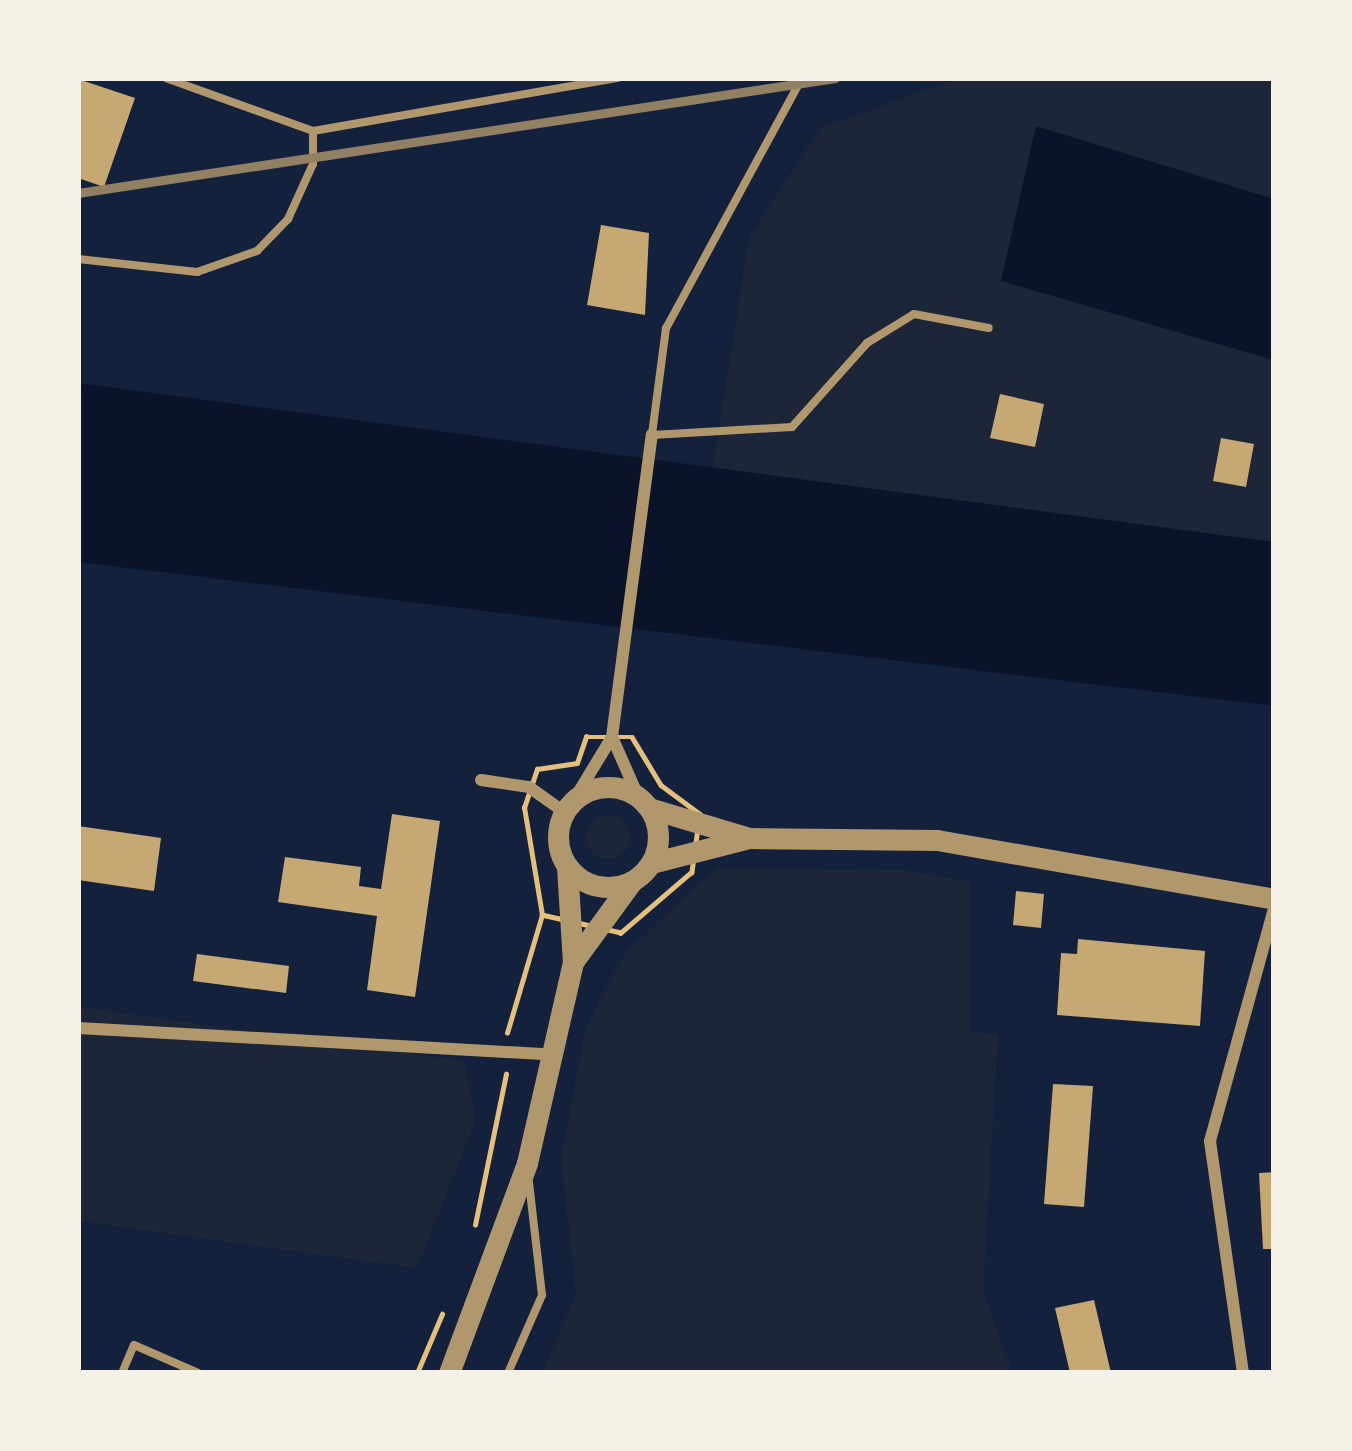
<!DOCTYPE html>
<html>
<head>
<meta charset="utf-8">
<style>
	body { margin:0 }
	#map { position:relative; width:1352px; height:1451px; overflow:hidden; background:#14213d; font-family:Signika,sans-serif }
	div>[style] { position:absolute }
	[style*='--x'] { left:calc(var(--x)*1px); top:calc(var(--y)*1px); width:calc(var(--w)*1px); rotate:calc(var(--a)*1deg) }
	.green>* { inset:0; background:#1d2539 }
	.round { border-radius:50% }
	.water>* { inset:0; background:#0b132b }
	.building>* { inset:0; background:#c6a872 }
	.path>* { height:4.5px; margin:-2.25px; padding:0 2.25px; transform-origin:2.25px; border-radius:2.25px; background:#e5c07b }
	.service>* { height:8px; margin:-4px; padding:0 4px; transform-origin:4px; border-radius:4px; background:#b1986c }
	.minor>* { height:12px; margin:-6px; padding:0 6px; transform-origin:6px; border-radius:6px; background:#b1986c }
	.tertiary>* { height:21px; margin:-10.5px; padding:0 10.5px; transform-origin:10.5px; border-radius:10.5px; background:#b1986c }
	.tertiary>.ring { margin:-10.5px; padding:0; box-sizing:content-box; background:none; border:21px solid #b1986c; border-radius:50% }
	.rail>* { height:9px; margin:-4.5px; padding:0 4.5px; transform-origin:4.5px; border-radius:4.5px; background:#918062 }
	span { translate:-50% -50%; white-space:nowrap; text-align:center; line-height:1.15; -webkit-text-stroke:12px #f6f1e7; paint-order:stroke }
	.frame { position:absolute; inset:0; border:81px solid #f6f1e7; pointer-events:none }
</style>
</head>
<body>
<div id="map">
	<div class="green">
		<div style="clip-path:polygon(962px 78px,1274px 78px,1274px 199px,1036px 127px,1001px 281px,1274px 360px,1274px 542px,712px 472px,749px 238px,821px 127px)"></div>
		<div class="round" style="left:586px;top:815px;width:44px;height:44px"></div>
		<div style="clip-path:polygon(716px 868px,904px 870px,971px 882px,971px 1032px,998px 1034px,983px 1291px,1013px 1373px,542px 1373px,576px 1295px,561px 1158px,585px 1030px,625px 953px)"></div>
		<div style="clip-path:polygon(78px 1007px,464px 1061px,476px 1120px,417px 1268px,78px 1221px)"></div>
	</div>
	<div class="water">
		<div style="clip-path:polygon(1036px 126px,1274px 199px,1274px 360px,1001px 281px)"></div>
		<div style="clip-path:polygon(78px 383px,1274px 542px,1274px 706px,78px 562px)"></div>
	</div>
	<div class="building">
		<div style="clip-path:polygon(78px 79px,135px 98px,104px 187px,78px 178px)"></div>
		<div style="clip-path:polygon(601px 225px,649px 233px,645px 315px,587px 305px)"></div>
		<div style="clip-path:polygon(1000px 394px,1044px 404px,1035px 447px,990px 438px)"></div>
		<div style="clip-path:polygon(1221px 438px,1254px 444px,1246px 487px,1213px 481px)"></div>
		<div style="clip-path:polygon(392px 814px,440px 821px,415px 997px,367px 990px,377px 916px,278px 902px,285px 857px,361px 867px,359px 886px,381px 889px)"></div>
		<div style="clip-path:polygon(78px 826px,161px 838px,154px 891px,78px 880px)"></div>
		<div style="clip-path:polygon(1016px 891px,1044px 894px,1041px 928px,1013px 925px)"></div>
		<div style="clip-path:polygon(1078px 939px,1205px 951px,1200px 1026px,1057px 1015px,1061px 953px,1077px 954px)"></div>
		<div style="clip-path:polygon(197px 954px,289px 966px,286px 993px,193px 981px)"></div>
		<div style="clip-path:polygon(1053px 1084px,1093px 1086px,1084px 1207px,1044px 1204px)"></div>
		<div style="clip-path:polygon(1274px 1172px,1274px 1249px,1263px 1249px,1259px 1173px)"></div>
		<div style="clip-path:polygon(1094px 1300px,1111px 1373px,1070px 1373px,1055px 1308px)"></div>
	</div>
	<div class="path">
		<div style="--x:586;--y:737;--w:46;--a:0"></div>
		<div style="--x:632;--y:737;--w:56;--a:58.9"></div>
		<div style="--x:661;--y:785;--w:49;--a:36.6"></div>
		<div style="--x:700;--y:814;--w:59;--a:97.9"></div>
		<div style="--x:692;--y:872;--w:94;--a:139.3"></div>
		<div style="--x:621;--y:933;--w:81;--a:-167.2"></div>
		<div style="--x:542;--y:915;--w:109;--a:-99.5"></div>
		<div style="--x:524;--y:808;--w:41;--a:-71.6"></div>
		<div style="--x:537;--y:769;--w:40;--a:-8.5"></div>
		<div style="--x:577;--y:763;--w:28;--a:-71"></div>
		<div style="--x:507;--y:1033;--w:123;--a:-73.5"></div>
		<div style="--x:475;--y:1225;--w:154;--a:-78.4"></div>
		<div style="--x:417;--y:1373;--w:64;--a:-67"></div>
	</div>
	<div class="service">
		<div style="--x:802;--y:78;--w:285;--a:118.5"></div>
		<div style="--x:666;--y:328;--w:108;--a:97.5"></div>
		<div style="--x:652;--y:435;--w:140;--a:-3.3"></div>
		<div style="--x:792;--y:427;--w:113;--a:-48.2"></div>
		<div style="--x:867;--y:343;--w:55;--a:-31.7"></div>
		<div style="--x:914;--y:314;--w:76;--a:10.6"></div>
		<div style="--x:313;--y:131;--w:310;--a:-9.9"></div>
		<div style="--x:78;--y:259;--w:120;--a:6.2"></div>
		<div style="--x:197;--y:272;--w:64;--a:-19.3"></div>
		<div style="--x:257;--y:251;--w:45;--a:-45.9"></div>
		<div style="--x:288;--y:219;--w:60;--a:-65.6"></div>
		<div style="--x:313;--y:164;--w:33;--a:-90"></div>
		<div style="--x:313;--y:131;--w:156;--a:-160.2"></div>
		<div style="--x:122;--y:1373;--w:30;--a:-67"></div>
		<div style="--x:134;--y:1345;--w:70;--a:23.6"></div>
		<div style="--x:508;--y:1373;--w:85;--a:-66.4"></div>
		<div style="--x:542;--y:1295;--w:114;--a:-96.6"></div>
	</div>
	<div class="minor">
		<div style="--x:612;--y:737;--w:64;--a:66.2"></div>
		<div style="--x:481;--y:780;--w:49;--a:8.3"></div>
		<div style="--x:529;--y:787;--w:43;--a:35.5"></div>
		<div style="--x:575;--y:798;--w:71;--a:-58.8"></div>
		<div style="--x:612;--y:737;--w:305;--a:-82.5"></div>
		<div style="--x:78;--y:1028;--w:469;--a:3.2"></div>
		<div style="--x:1243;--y:1373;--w:234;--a:-98.1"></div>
		<div style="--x:1210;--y:1141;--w:241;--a:-74.6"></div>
	</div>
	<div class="tertiary">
		<div class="ring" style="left:558px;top:787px;width:79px;height:79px"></div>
		<div style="--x:649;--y:808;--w:104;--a:16.7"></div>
		<div style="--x:749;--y:838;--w:188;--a:0.6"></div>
		<div style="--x:937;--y:840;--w:342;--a:9.9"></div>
		<div style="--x:651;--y:863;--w:101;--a:-14.3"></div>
		<div style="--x:567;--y:867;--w:95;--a:86.4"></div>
		<div style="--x:449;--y:1373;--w:224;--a:-69.6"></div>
		<div style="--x:527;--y:1163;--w:206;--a:-77.1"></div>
		<div style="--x:573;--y:962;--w:100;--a:-53.9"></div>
	</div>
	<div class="rail">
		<div style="--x:78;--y:193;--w:766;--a:-8.64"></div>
	</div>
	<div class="frame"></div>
</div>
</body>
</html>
